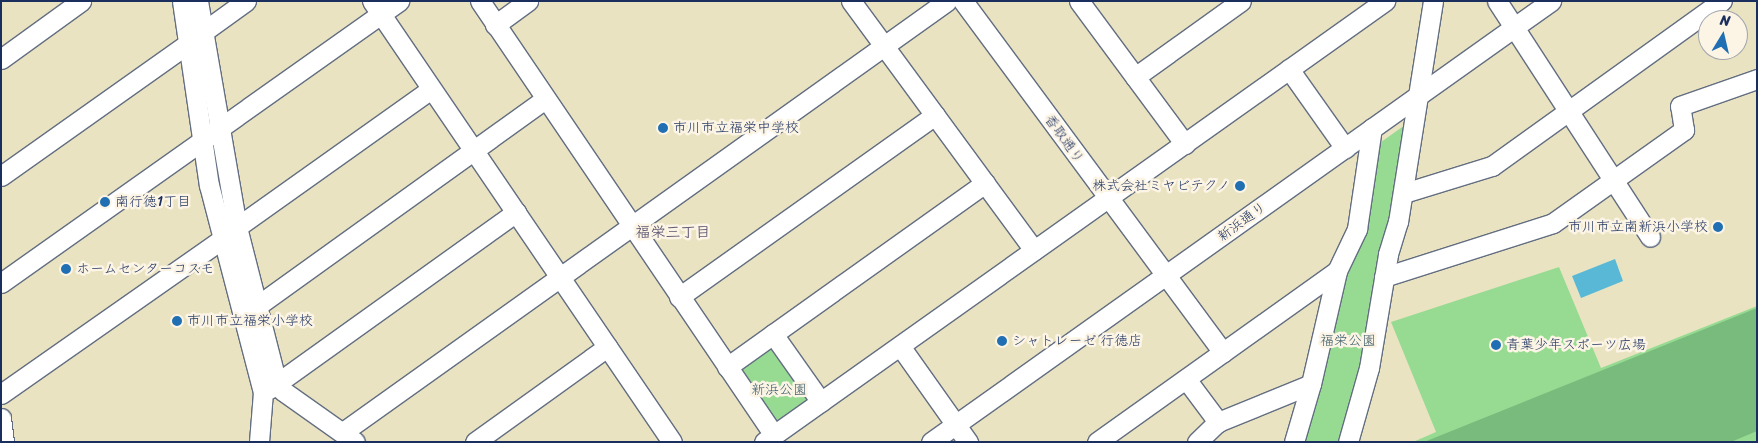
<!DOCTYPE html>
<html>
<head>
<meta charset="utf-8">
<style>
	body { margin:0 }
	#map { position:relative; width:1758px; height:443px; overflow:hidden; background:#eae3c2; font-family:Sriracha,"Klee One",sans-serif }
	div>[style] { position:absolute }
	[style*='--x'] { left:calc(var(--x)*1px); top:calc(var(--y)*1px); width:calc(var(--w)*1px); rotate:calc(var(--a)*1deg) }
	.green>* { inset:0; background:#97db93 }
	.forest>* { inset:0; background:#79bb7d }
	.water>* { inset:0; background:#58b8d6 }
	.roads { filter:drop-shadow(1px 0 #636e81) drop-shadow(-1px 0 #636e81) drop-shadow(0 1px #636e81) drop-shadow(0 -1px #636e81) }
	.minor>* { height:19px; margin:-9.5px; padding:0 9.5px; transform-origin:9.5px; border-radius:9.5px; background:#fff }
	.dots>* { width:14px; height:14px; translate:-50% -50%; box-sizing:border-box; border:2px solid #fcf5e5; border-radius:50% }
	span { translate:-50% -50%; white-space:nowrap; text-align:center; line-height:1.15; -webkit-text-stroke:5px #fcf5e5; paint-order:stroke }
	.poi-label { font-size:14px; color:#1b2f5e }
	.left { translate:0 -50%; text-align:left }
	.right { translate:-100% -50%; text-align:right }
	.street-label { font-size:14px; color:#1b2f5e }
	.park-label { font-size:14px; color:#3a5a6b }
	.neighbourhood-label { font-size:15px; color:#655e78; font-weight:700 }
	.frame { position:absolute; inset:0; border:2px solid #1b2f5e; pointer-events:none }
	.north { position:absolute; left:1698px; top:10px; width:50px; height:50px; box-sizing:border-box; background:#fcf5e5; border:1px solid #a2a6af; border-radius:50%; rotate:9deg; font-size:14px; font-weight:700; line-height:20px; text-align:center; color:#1b2f5e }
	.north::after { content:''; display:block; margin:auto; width:18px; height:22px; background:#1f6fb2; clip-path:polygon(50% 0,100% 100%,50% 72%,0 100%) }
</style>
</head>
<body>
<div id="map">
	<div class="green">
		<div style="clip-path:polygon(1405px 125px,1372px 325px,1340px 442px,1301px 442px,1374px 147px)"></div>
		<div style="clip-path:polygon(1559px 267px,1601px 368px,1757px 306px,1757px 442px,1413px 442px,1436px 432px,1391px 322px)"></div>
		<div style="clip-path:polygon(770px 343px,811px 401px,779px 424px,773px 423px,738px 371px,740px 364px)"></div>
	</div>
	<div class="forest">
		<div style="clip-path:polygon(1757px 308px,1757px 431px,1731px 442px,1424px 442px)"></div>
	</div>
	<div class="water">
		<div style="clip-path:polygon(1615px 259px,1623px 281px,1581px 298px,1572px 276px)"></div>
	</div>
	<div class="roads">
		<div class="minor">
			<div style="--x:182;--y:1;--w:186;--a:81.7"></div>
			<div style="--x:209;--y:185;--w:214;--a:75.4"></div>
			<div style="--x:263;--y:392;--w:50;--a:94.6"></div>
			<div style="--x:198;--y:1;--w:229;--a:80.2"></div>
			<div style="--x:237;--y:227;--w:162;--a:75.7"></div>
			<div style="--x:277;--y:384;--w:9;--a:49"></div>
			<div style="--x:283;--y:391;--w:88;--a:35.3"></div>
			<div style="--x:372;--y:1;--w:533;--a:55.77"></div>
			<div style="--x:480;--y:1;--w:524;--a:55.89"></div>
			<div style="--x:851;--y:1;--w:309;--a:53.7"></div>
			<div style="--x:963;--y:1;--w:437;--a:53.5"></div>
			<div style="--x:1079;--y:1;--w:178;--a:53.5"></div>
			<div style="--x:1497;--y:1;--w:281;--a:57"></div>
			<div style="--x:495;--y:25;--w:41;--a:-36"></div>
			<div style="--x:203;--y:32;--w:53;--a:-35.8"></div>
			<div style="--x:1;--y:59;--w:99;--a:-35.9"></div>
			<div style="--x:1289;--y:69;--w:97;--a:54.7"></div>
			<div style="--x:1135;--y:77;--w:130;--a:-35.6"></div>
			<div style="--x:1;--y:176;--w:230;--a:-35.3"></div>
			<div style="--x:1404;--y:193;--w:92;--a:-17.1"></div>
			<div style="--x:1492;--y:166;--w:283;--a:-35.7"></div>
			<div style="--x:237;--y:227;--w:238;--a:-35.4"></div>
			<div style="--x:1384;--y:277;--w:177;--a:-17.7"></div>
			<div style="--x:1553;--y:223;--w:161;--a:-35.4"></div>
			<div style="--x:1684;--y:130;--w:24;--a:-99"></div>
			<div style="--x:1680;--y:106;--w:82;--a:-19.3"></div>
			<div style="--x:1;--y:283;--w:488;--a:-35.3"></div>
			<div style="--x:679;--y:297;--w:314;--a:-35.4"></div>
			<div style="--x:257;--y:306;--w:355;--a:-35.7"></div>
			<div style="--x:773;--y:334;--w:83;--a:54.8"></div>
			<div style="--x:900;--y:346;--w:118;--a:54.7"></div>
			<div style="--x:727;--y:367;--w:317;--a:-35.5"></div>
			<div style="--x:1186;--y:379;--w:54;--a:53.3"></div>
			<div style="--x:269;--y:389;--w:304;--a:-35.6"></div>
			<div style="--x:1;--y:394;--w:274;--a:-35"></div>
			<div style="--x:1;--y:418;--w:24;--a:83"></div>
			<div style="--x:343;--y:432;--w:742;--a:-35.51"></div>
			<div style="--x:475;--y:442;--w:163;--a:-35.7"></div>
			<div style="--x:764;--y:442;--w:762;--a:-35.38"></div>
			<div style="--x:931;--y:442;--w:761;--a:-35.42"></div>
			<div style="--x:1097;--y:442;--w:295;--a:-35.5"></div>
			<div style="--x:1197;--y:442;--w:29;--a:-44"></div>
			<div style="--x:1218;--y:422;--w:100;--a:-22.2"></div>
			<div style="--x:1294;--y:442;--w:60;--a:-73.7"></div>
			<div style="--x:1311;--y:384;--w:116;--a:-77"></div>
			<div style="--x:1337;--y:271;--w:47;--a:-64.5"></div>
			<div style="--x:1357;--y:229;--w:102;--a:-81.6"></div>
			<div style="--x:1348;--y:442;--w:77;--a:-74.2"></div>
			<div style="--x:1369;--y:368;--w:116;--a:-80.5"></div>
			<div style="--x:1388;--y:254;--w:34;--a:-73"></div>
			<div style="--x:1398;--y:222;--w:224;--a:-81"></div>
		</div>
	</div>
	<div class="dots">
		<div style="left:663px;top:128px;background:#1f6fb2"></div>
		<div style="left:1240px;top:186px;background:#1f6fb2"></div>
		<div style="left:105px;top:202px;background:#1f6fb2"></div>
		<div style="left:1718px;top:227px;background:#1f6fb2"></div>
		<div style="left:66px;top:269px;background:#1f6fb2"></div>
		<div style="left:177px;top:321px;background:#1f6fb2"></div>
		<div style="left:1002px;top:341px;background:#1f6fb2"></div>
		<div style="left:1496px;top:345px;background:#1f6fb2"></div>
	</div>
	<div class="poi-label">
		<span class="left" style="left:673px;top:128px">市川市立福栄中学校</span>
		<span class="right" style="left:1230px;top:186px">株式会社ミヤビテクノ</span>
		<span class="left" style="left:115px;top:202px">南行徳1丁目</span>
		<span class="right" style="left:1708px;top:227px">市川市立南新浜小学校</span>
		<span class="left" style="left:76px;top:269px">ホームセンターコスモ</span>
		<span class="left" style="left:187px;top:321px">市川市立福栄小学校</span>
		<span class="left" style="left:1012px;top:341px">シャトレーゼ 行徳店</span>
		<span class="left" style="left:1506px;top:345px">青葉少年スポーツ広場</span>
	</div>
	<div class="street-label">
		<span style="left:1064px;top:139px;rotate:54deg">香取通り</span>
		<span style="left:1242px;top:222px;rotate:-36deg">新浜通り</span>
	</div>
	<div class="park-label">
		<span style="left:1348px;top:341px">福栄公園</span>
		<span style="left:779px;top:390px">新浜公園</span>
	</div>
	<div class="neighbourhood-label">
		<span style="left:673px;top:233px">福栄三丁目</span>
	</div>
	<div class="frame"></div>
	<div class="north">N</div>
</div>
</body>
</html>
